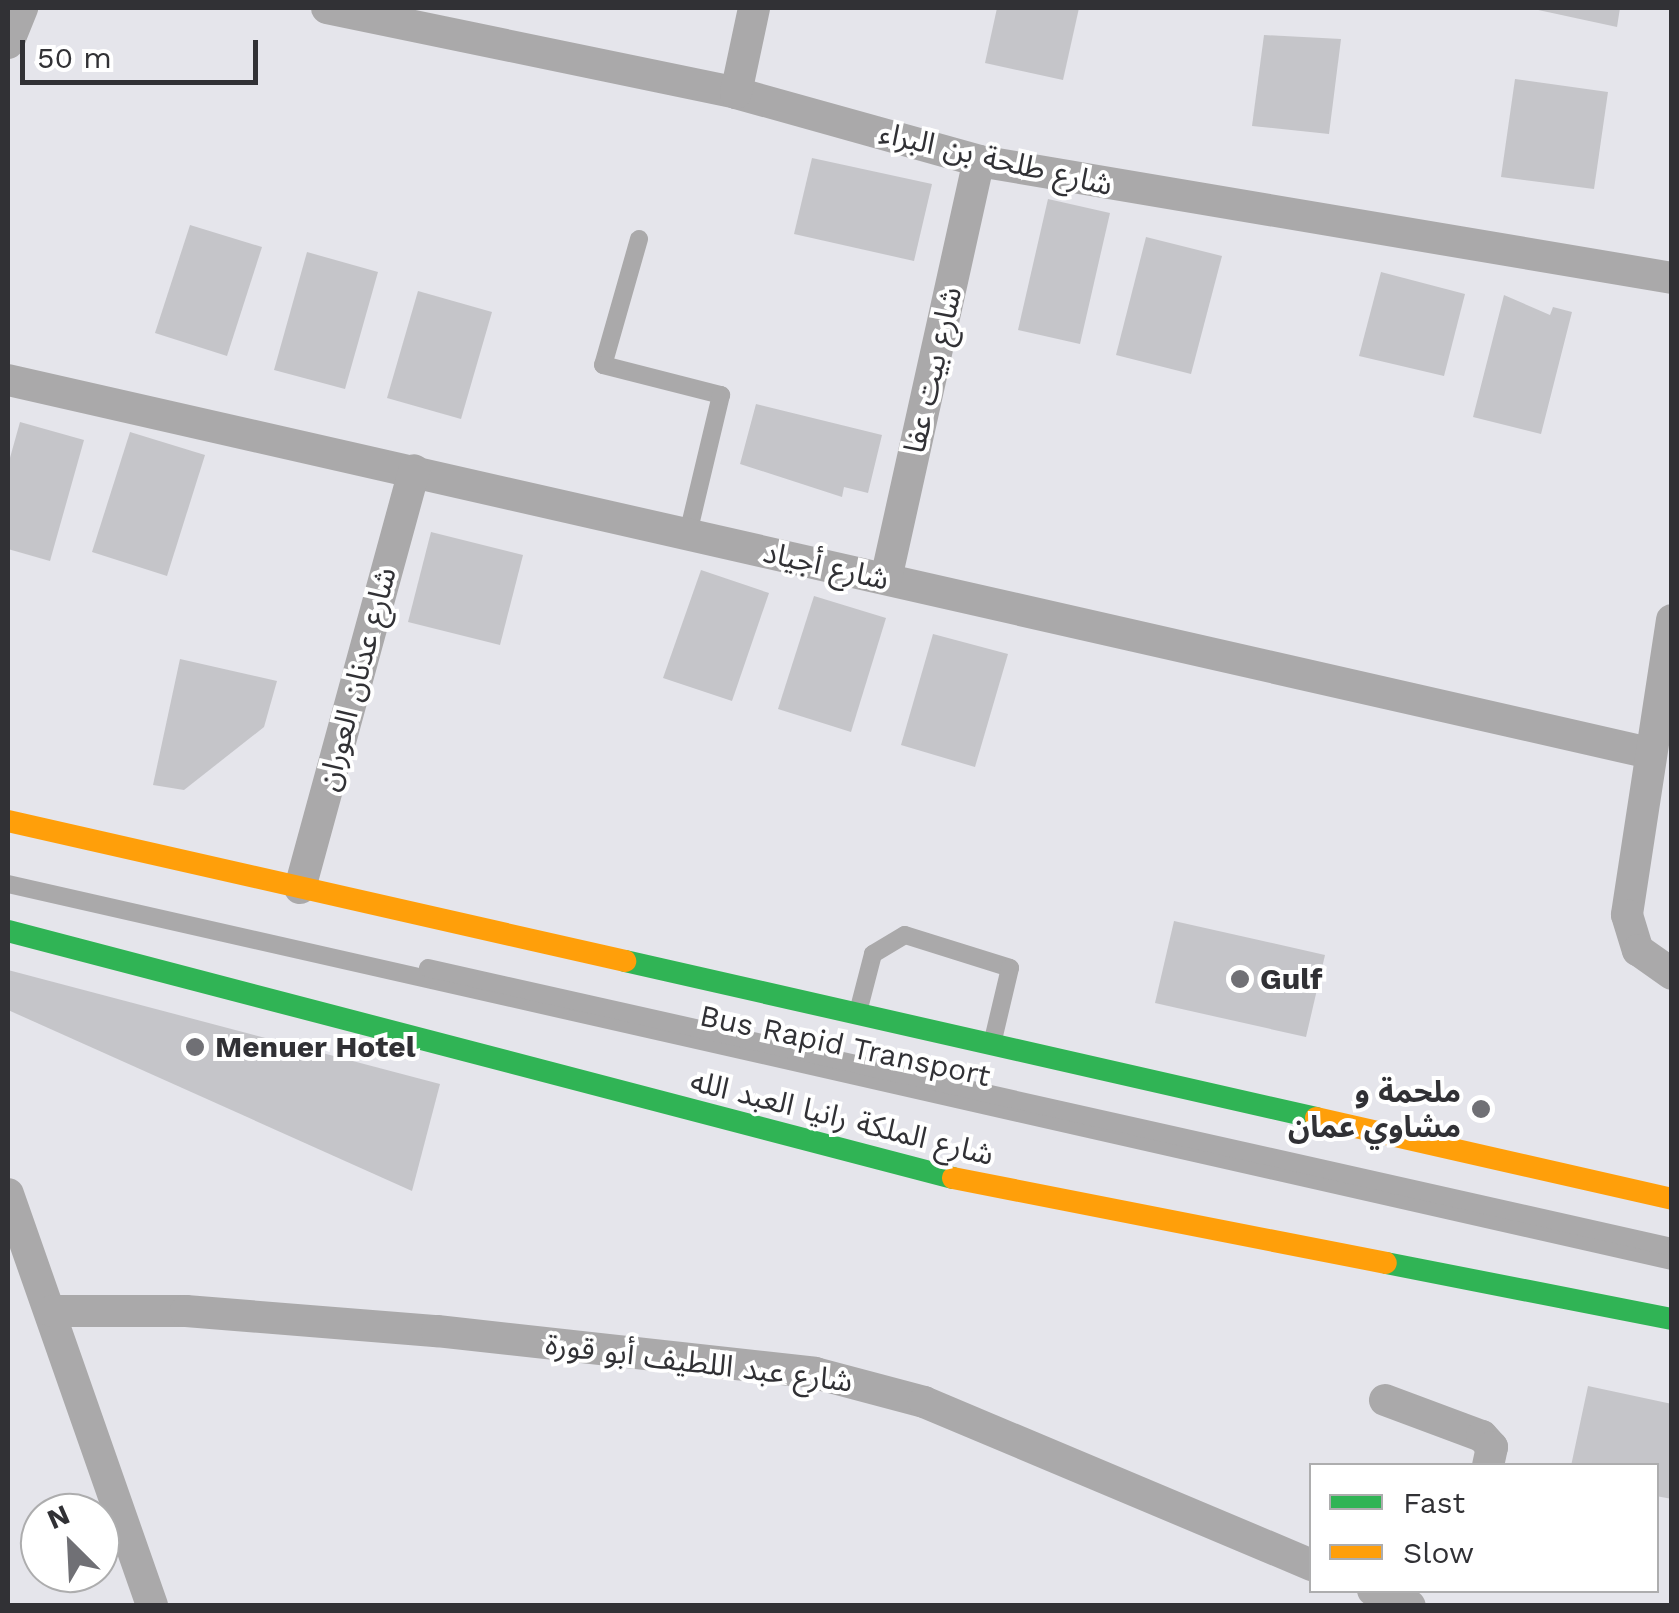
<!DOCTYPE html>
<html>
<head>
<meta charset="utf-8">
<style>
	body { margin:0 }
	#map { position:relative; width:1679px; height:1613px; overflow:hidden; background:#e5e5eb; font-family:"Work Sans","Noto Sans Arabic",sans-serif }
	div>[style] { position:absolute }
	[style*='--x'] { left:calc(var(--x)*1px); top:calc(var(--y)*1px); width:calc(var(--w)*1px); rotate:calc(var(--a)*1deg) }
	.building>* { inset:0; background:#c5c5c9 }
	.lane>* { height:18px; margin:-9px; padding:0 9px; transform-origin:9px; border-radius:9px; background:#aaa9aa }
	.street>* { height:32px; margin:-16px; padding:0 16px; transform-origin:16px; border-radius:16px; background:#aaa9aa }
	.fast>* { height:22px; margin:-11px; padding:0 11px; transform-origin:11px; border-radius:11px; background:#30b455 }
	.slow>* { height:22px; margin:-11px; padding:0 11px; transform-origin:11px; border-radius:11px; background:#ff9f0a }
	.dots>* { width:28px; height:28px; translate:-50% -50%; box-sizing:border-box; border:5px solid #fff; border-radius:50% }
	span { translate:-50% -50%; white-space:nowrap; text-align:center; line-height:1.15; -webkit-text-stroke:8px #fff; paint-order:stroke }
	.street-label { font-size:30px; color:#313135 }
	.poi-label { font-size:30px; color:#313135; font-weight:700 }
	.left { translate:0 -50%; text-align:left }
	.right { translate:-100% -50%; text-align:right }
	.frame { position:absolute; inset:0; border:10px solid #313135; pointer-events:none }
	.legend { position:absolute; left:1309px; top:1463px; width:350px; height:130px; box-sizing:border-box; background:#fff; border:2px solid #adadae; margin:0; padding:12px 18px; list-style:none; font-size:30px; color:#313135 }
	.legend li { display:flex; align-items:center; gap:20px; height:50px }
	.legend b { width:50px; border:2px solid #adadae }
	.north { position:absolute; left:20px; top:1493px; width:100px; height:100px; box-sizing:border-box; background:#fff; border:2px solid #adadae; border-radius:50%; rotate:336deg; font-size:28px; font-weight:700; line-height:40px; text-align:center; color:#313135 }
	.north::after { content:''; display:block; margin:auto; width:35px; height:45px; background:#707075; clip-path:polygon(50% 0,100% 100%,50% 72%,0 100%) }
	.scale { position:absolute; left:20px; top:40px; width:238px; height:45px; box-sizing:border-box; border:5px solid #313135; border-top:0; padding-left:12px; font-size:30px; line-height:35px; white-space:nowrap; color:#313135; -webkit-text-stroke:8px #fff; paint-order:stroke }
</style>
</head>
<body>
<div id="map">
	<div class="building">
		<div style="clip-path:polygon(997px 8px,1079px 8px,1063px 80px,985px 63px)"></div>
		<div style="clip-path:polygon(1529px 8px,1620px 8px,1617px 27px)"></div>
		<div style="clip-path:polygon(1264px 35px,1341px 39px,1329px 134px,1252px 126px)"></div>
		<div style="clip-path:polygon(1515px 79px,1608px 92px,1594px 189px,1501px 177px)"></div>
		<div style="clip-path:polygon(812px 158px,932px 184px,914px 261px,794px 234px)"></div>
		<div style="clip-path:polygon(1048px 199px,1110px 213px,1080px 344px,1018px 330px)"></div>
		<div style="clip-path:polygon(190px 225px,262px 247px,227px 356px,155px 333px)"></div>
		<div style="clip-path:polygon(1146px 237px,1222px 256px,1191px 374px,1116px 355px)"></div>
		<div style="clip-path:polygon(307px 252px,378px 272px,345px 389px,274px 370px)"></div>
		<div style="clip-path:polygon(1381px 272px,1465px 294px,1444px 376px,1359px 356px)"></div>
		<div style="clip-path:polygon(418px 291px,492px 312px,461px 419px,387px 398px)"></div>
		<div style="clip-path:polygon(1504px 295px,1550px 315px,1553px 307px,1572px 312px,1541px 434px,1473px 417px)"></div>
		<div style="clip-path:polygon(756px 404px,882px 435px,868px 493px,844px 487px,842px 497px,740px 464px)"></div>
		<div style="clip-path:polygon(20px 422px,84px 440px,50px 561px,8px 549px,8px 465px)"></div>
		<div style="clip-path:polygon(130px 432px,205px 455px,167px 576px,92px 552px)"></div>
		<div style="clip-path:polygon(431px 532px,523px 555px,500px 645px,408px 622px)"></div>
		<div style="clip-path:polygon(701px 570px,769px 593px,732px 701px,663px 678px)"></div>
		<div style="clip-path:polygon(814px 596px,886px 618px,851px 732px,778px 709px)"></div>
		<div style="clip-path:polygon(933px 634px,1008px 654px,975px 767px,901px 745px)"></div>
		<div style="clip-path:polygon(180px 659px,277px 681px,264px 727px,184px 790px,153px 785px)"></div>
		<div style="clip-path:polygon(1174px 921px,1325px 955px,1306px 1037px,1155px 1003px)"></div>
		<div style="clip-path:polygon(8px 970px,440px 1084px,412px 1191px,8px 1010px)"></div>
		<div style="clip-path:polygon(1588px 1386px,1672px 1404px,1672px 1499px,1656px 1496px,1656px 1466px,1571px 1466px)"></div>
	</div>
	<div class="lane">
		<div style="--x:639;--y:239;--w:131;--a:105.9"></div>
		<div style="--x:603;--y:365;--w:122;--a:14.3"></div>
		<div style="--x:721;--y:395;--w:143;--a:103.4"></div>
		<div style="--x:8;--y:884;--w:1706;--a:12.77"></div>
		<div style="--x:428;--y:968;--w:1275;--a:12.64"></div>
		<div style="--x:858;--y:1012;--w:60;--a:-75.5"></div>
		<div style="--x:873;--y:954;--w:37;--a:-31"></div>
		<div style="--x:905;--y:935;--w:110;--a:17.4"></div>
		<div style="--x:1010;--y:968;--w:74;--a:103.3"></div>
	</div>
	<div class="street">
		<div style="--x:327;--y:8;--w:418;--a:11.7"></div>
		<div style="--x:736;--y:93;--w:252;--a:15.6"></div>
		<div style="--x:979;--y:161;--w:703;--a:9.58"></div>
		<div style="--x:8;--y:43;--w:38;--a:-68"></div>
		<div style="--x:736;--y:93;--w:87;--a:-78"></div>
		<div style="--x:8;--y:380;--w:1679;--a:12.8"></div>
		<div style="--x:886;--y:579;--w:428;--a:-77.5"></div>
		<div style="--x:1672;--y:620;--w:298;--a:98.7"></div>
		<div style="--x:1627;--y:915;--w:37;--a:73"></div>
		<div style="--x:1638;--y:950;--w:42;--a:35.2"></div>
		<div style="--x:300;--y:888;--w:433;--a:-74.7"></div>
		<div style="--x:8;--y:1194;--w:436;--a:70.7"></div>
		<div style="--x:52;--y:1311;--w:134;--a:0"></div>
		<div style="--x:186;--y:1311;--w:252;--a:4.6"></div>
		<div style="--x:437;--y:1331;--w:380;--a:6.3"></div>
		<div style="--x:815;--y:1373;--w:113;--a:14.9"></div>
		<div style="--x:924;--y:1402;--w:421;--a:22.8"></div>
		<div style="--x:1385;--y:1400;--w:103;--a:20.4"></div>
		<div style="--x:1482;--y:1436;--w:15;--a:48"></div>
		<div style="--x:1492;--y:1447;--w:19;--a:102"></div>
		<div style="--x:1373;--y:1590;--w:40;--a:23.4"></div>
	</div>
	<div class="fast">
		<div style="--x:8;--y:931;--w:977;--a:14.65"></div>
		<div style="--x:625;--y:961;--w:709;--a:12.8"></div>
		<div style="--x:1386;--y:1263;--w:291;--a:11.1"></div>
	</div>
	<div class="slow">
		<div style="--x:8;--y:821;--w:633;--a:12.78"></div>
		<div style="--x:1316;--y:1118;--w:365;--a:12.8"></div>
		<div style="--x:953;--y:1178;--w:441;--a:11.1"></div>
	</div>
	<div class="dots">
		<div style="left:1240px;top:979px;background:#707075"></div>
		<div style="left:195px;top:1047px;background:#707075"></div>
		<div style="left:1481px;top:1109px;background:#707075"></div>
	</div>
	<div class="street-label">
		<span style="left:996px;top:159px;rotate:13deg">شارع طلحة بن البراء</span>
		<span style="left:933px;top:370px;rotate:-77deg">شارع بيت عفا</span>
		<span style="left:826px;top:566px;rotate:13deg">شارع أجياد</span>
		<span style="left:357px;top:679px;rotate:-75deg">شارع عدنان العوران</span>
		<span style="left:845px;top:1046px;rotate:12deg">Bus Rapid Transport</span>
		<span style="left:842px;top:1118px;rotate:14deg">شارع الملكة رانيا العبد الله</span>
		<span style="left:699px;top:1363px;rotate:7deg">شارع عبد اللطيف أبو قورة</span>
	</div>
	<div class="poi-label">
		<span class="left" style="left:1260px;top:979px">Gulf</span>
		<span class="left" style="left:215px;top:1047px">Menuer Hotel</span>
		<span class="right" style="left:1461px;top:1109px">ملحمة و<br>مشاوي عمان</span>
	</div>
	<div class="frame"></div>
	<ul class="legend">
	<li><b style="height:12px;background:#30b455"></b>Fast</li>
	<li><b style="height:12px;background:#ff9f0a"></b>Slow</li>
	</ul>
	<div class="north">N</div>
	<div class="scale">50 m</div>
</div>
</body>
</html>
